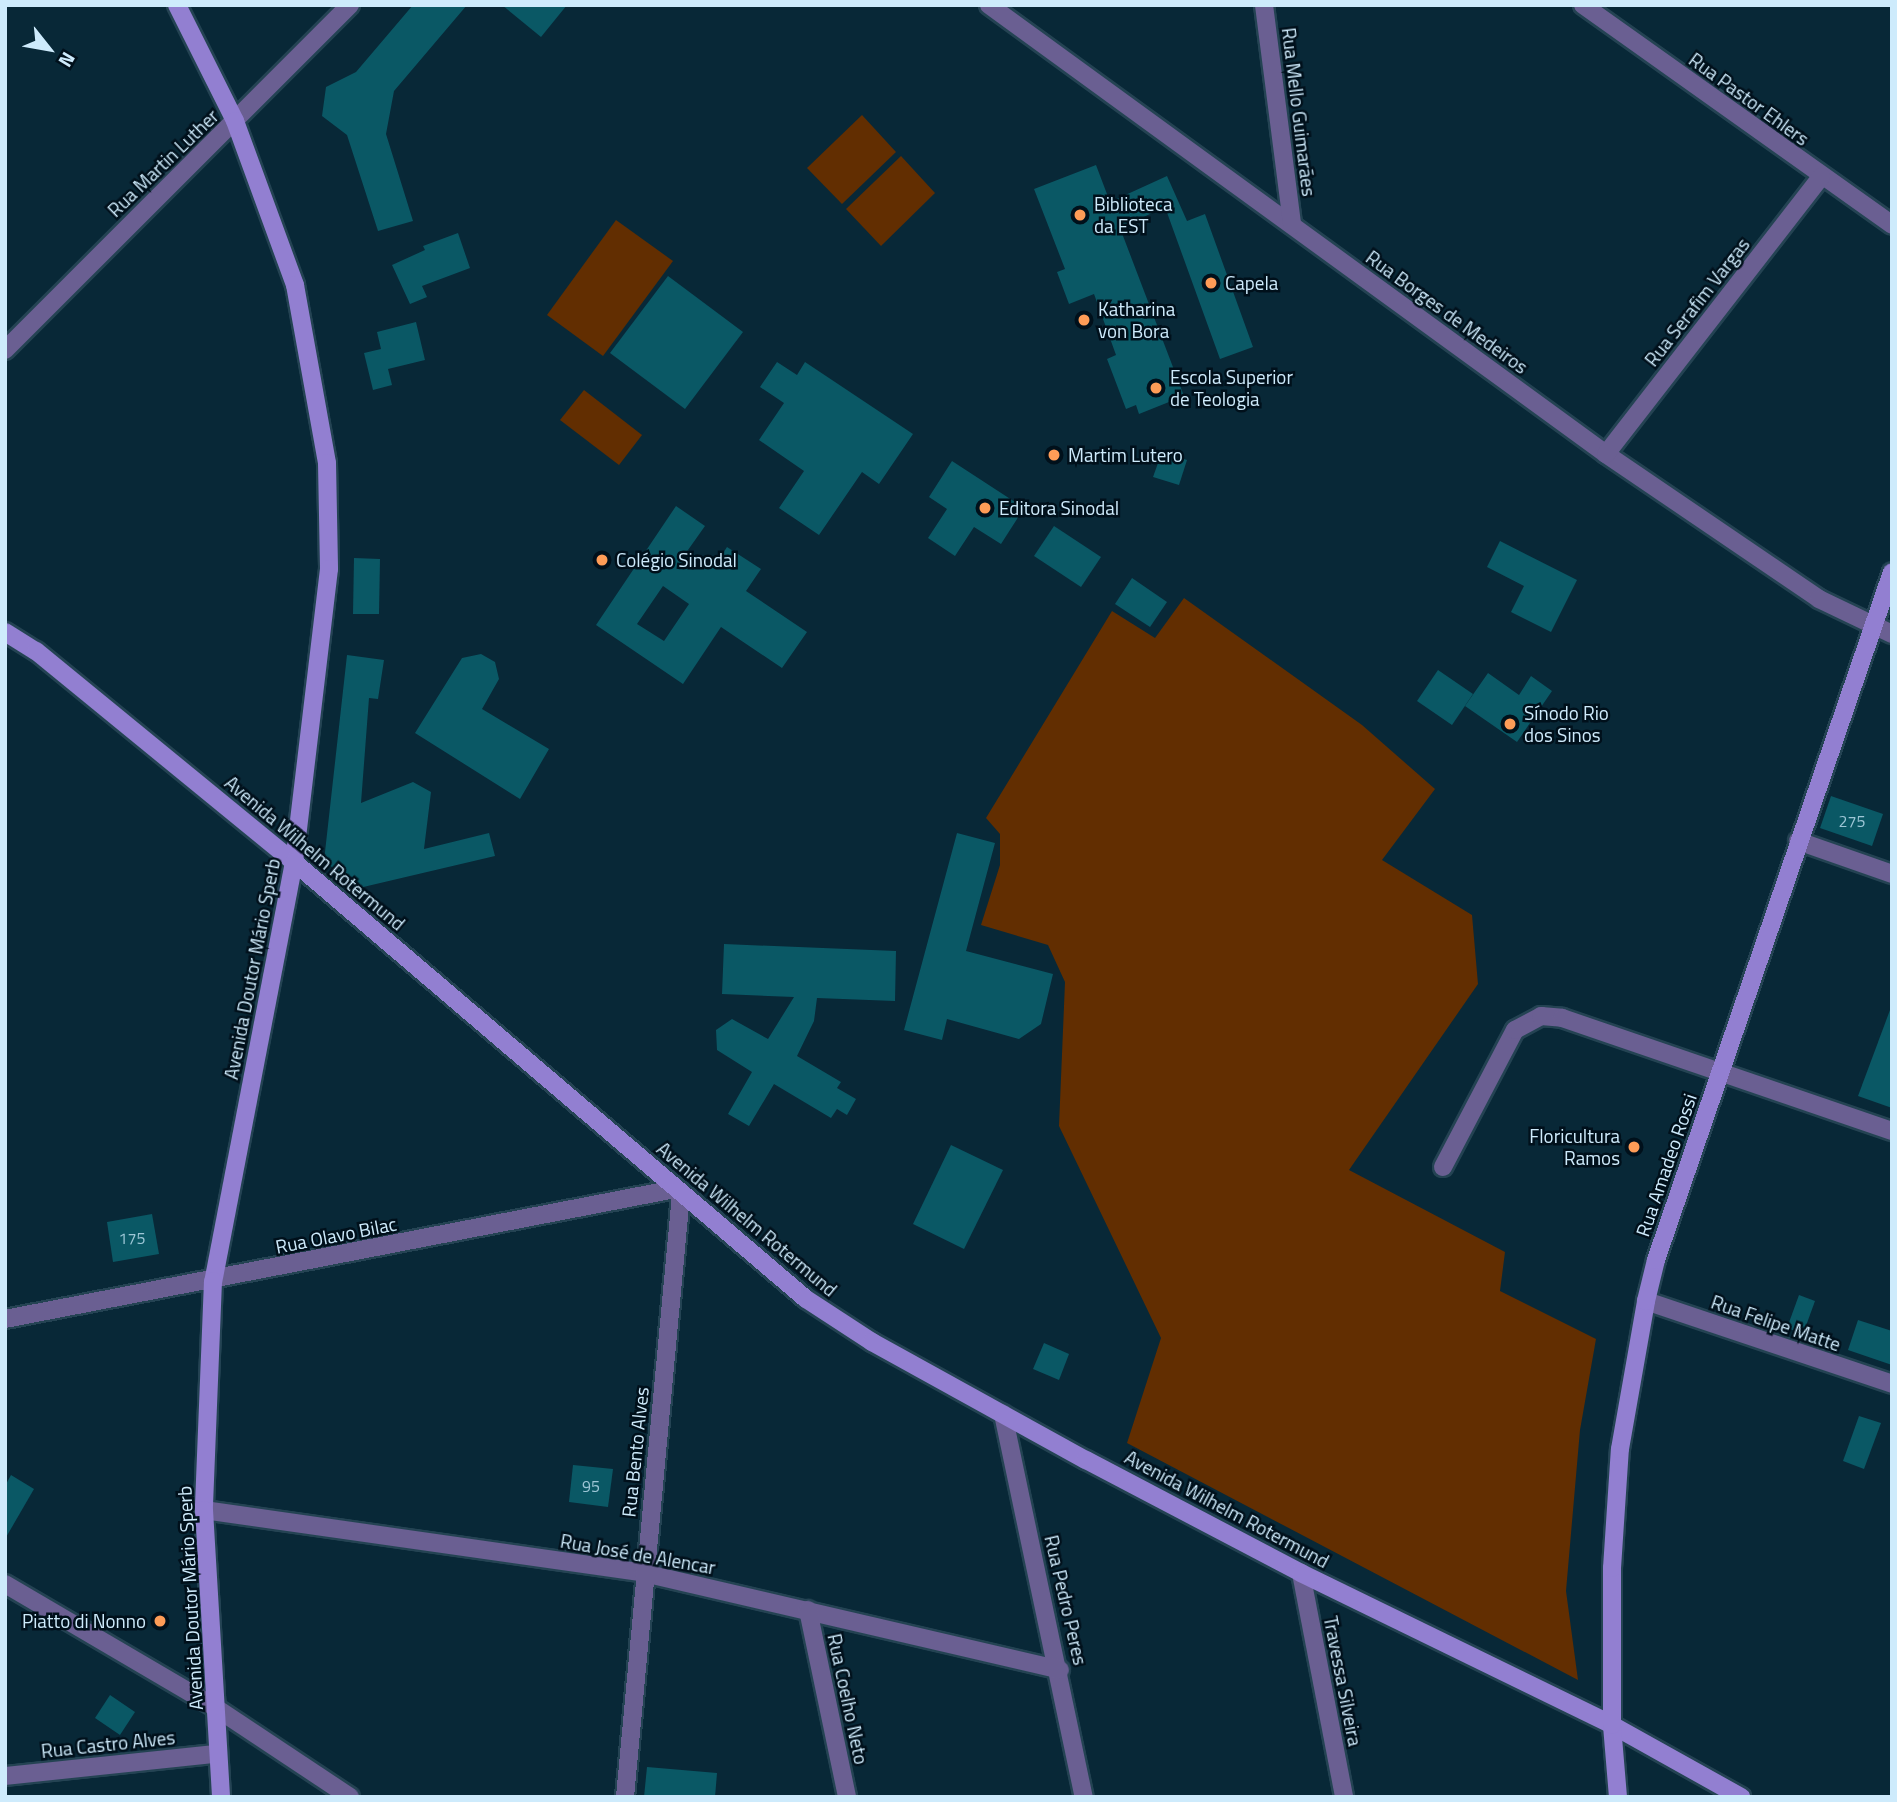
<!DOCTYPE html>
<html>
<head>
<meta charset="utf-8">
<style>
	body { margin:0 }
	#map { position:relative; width:1897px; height:1802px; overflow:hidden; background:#082837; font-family:"Titillium Web",sans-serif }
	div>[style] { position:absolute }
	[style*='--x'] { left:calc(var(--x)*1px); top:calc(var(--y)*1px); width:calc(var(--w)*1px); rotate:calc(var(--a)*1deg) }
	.green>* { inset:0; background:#622e01 }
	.building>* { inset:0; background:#0a5865 }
	.roads { filter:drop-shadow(2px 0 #244353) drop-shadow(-2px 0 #244353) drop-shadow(0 2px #244353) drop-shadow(0 -2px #244353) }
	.street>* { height:18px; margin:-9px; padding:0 9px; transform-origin:9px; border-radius:9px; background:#6a5f92 }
	.secondary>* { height:18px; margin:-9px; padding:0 9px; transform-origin:9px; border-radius:9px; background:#927fd1 }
	.dots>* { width:19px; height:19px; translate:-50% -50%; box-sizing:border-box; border:4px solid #00101b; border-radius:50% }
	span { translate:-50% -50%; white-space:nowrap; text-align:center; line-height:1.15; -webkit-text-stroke:5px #00101b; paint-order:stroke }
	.number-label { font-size:16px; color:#9dc6d6 }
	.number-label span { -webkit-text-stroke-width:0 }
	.street-label { font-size:19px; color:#ceebfc }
	.poi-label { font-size:19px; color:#ceebfc }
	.left { translate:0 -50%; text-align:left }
	.right { translate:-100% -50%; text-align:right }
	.frame { position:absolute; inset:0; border:7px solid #ceebfc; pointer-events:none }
	.north { position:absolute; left:14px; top:14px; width:70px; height:70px; -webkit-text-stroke:5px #00101b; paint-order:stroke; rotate:121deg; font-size:19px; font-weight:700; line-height:28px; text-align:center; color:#ceebfc }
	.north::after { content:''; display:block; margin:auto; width:24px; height:32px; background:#ceebfc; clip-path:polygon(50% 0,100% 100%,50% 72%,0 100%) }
</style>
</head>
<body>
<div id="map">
	<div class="green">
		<div style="clip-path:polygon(862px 115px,896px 152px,842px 204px,807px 168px)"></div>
		<div style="clip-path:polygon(901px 156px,935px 193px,881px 246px,846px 209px)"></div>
		<div style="clip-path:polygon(616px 220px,673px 261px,603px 356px,547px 315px)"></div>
		<div style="clip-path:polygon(584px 390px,642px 435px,619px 465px,560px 420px)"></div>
		<div style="clip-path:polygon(1184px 598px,1362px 725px,1435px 789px,1382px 860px,1472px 915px,1478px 984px,1349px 1170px,1505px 1252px,1500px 1291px,1596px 1339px,1580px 1430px,1566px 1591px,1578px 1680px,1127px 1443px,1161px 1338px,1059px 1126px,1065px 982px,1048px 945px,981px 925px,1000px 865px,1000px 834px,986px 818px,1112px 611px,1155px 638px)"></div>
	</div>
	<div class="building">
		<div style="clip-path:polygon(413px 5px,467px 5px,394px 91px,386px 134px,413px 221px,378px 231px,347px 135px,322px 116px,326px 87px,356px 72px)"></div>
		<div style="clip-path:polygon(502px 5px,567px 5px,541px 37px)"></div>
		<div style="clip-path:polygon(1096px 165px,1110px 202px,1167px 176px,1187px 221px,1205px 214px,1253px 347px,1220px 359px,1165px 207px,1120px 228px,1184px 396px,1139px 414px,1136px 405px,1126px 409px,1107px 359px,1116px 355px,1094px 294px,1069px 304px,1057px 272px,1065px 269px,1034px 189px)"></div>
		<div style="clip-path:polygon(458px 233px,470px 268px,422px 286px,427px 297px,410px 304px,392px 265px,425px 250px,423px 246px)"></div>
		<div style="clip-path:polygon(668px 276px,743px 332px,685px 409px,610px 353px)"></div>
		<div style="clip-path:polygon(416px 322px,425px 360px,388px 369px,392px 385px,373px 390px,364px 353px,381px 349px,377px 332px)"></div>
		<div style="clip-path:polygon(777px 362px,797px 375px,805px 362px,913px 434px,879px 484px,862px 472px,819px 535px,779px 508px,804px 471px,759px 440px,784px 403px,760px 387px)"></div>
		<div style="clip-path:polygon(1162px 452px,1187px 460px,1179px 485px,1153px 477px)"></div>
		<div style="clip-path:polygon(952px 461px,1024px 508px,1001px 544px,974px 527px,955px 556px,928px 538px,947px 509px,929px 497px)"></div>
		<div style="clip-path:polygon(evenodd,676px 506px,705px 526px,688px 550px,714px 567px,727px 547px,761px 569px,746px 591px,807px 632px,782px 668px,721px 627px,683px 684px,596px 625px,676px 506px,663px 586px,689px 604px,664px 641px,637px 624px,663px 586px)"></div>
		<div style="clip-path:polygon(1054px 526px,1101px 557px,1081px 587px,1034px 556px)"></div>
		<div style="clip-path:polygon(1500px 541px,1577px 580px,1551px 632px,1511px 612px,1524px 586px,1487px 567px)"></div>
		<div style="clip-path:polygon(354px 558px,380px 559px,379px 614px,353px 614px)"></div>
		<div style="clip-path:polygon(1132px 578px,1167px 602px,1150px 627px,1115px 604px)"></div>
		<div style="clip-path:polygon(481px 654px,495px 662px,499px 679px,482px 709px,549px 749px,520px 799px,415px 733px,462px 658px)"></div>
		<div style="clip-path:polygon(347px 655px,384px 660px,378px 699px,369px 698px,361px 803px,413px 782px,431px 792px,424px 849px,489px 833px,495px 856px,359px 888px,324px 861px)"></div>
		<div style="clip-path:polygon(1438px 670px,1473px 694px,1452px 725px,1417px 701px)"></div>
		<div style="clip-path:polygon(1488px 673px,1519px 695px,1531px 676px,1552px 691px,1517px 742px,1465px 706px)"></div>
		<div style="clip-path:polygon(1831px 796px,1883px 814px,1872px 846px,1820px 828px)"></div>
		<div style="clip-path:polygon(957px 833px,995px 843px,966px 951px,1053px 974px,1041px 1024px,1019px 1039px,947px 1019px,942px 1040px,904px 1030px)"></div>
		<div style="clip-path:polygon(724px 944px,896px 951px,895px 1001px,817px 998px,814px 1021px,797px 1056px,841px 1082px,837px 1088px,856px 1099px,847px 1115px,837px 1109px,831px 1118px,774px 1084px,749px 1126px,728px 1114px,752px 1072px,717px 1050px,716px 1030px,732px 1019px,768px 1039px,794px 997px,722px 994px)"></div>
		<div style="clip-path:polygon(1890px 1010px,1892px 1011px,1892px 1108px,1858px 1096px)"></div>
		<div style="clip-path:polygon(951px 1145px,1003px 1170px,964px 1249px,913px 1224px)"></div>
		<div style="clip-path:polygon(152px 1214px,159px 1254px,113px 1262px,107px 1222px)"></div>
		<div style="clip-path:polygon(1799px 1295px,1815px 1301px,1803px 1334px,1787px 1328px)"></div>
		<div style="clip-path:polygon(1858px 1320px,1892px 1331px,1892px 1365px,1848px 1350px)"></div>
		<div style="clip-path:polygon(1044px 1343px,1069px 1354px,1059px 1380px,1033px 1369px)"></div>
		<div style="clip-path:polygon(1859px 1416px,1881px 1423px,1864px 1469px,1843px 1461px)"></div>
		<div style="clip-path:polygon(573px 1465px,613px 1469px,608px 1507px,569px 1502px)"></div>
		<div style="clip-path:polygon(11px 1475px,34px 1489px,5px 1539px,5px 1486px)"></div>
		<div style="clip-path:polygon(110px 1695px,135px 1712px,120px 1735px,95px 1718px)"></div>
		<div style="clip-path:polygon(647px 1767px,717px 1773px,715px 1797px,644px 1797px)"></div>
	</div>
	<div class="roads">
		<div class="street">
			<div style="--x:989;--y:5;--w:763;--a:36.04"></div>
			<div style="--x:1606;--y:454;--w:258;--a:34.2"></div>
			<div style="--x:1819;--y:599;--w:81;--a:25.6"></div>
			<div style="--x:1264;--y:5;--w:222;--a:82.7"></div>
			<div style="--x:1583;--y:5;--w:379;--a:35.4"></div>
			<div style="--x:5;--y:350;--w:488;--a:-45"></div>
			<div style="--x:1606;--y:454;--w:351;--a:-52.2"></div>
			<div style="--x:1798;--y:841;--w:100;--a:19.3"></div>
			<div style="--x:1443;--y:1167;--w:155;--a:-62.3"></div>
			<div style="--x:1515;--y:1030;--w:30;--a:-28"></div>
			<div style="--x:1541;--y:1016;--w:21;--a:5"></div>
			<div style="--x:1562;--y:1018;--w:349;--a:18.9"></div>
			<div style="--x:1646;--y:1301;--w:260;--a:18.6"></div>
			<div style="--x:5;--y:1319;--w:682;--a:-10.98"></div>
			<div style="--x:1003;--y:1414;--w:391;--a:78.1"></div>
			<div style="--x:204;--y:1510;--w:444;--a:8.1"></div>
			<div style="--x:644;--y:1573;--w:427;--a:13.1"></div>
			<div style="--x:1301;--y:1573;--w:228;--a:79.1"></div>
			<div style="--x:5;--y:1584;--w:245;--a:30.4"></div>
			<div style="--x:216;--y:1708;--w:161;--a:33.6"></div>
			<div style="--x:808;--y:1610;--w:191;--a:78.2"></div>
			<div style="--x:5;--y:1776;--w:212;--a:-6"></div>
			<div style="--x:625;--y:1797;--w:605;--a:-84.69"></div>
		</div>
		<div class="secondary">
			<div style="--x:177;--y:5;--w:130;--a:63.4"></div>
			<div style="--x:235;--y:121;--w:175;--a:69.9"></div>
			<div style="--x:295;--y:285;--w:181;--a:79.8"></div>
			<div style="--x:327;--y:463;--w:106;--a:88.9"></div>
			<div style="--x:329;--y:569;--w:295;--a:96.8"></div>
			<div style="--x:294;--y:862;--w:427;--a:100.9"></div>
			<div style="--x:213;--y:1281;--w:229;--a:92.3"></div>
			<div style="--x:204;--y:1510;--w:288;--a:86.6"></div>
			<div style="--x:5;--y:632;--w:36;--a:32"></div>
			<div style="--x:36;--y:651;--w:333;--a:39.3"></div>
			<div style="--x:294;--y:862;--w:673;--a:40.48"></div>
			<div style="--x:806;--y:1299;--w:79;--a:33.1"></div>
			<div style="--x:872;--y:1342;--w:244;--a:28.9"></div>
			<div style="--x:1086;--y:1460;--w:243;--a:27.7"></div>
			<div style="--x:1301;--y:1573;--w:346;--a:26"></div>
			<div style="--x:1612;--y:1725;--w:148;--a:29.2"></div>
			<div style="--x:1618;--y:1797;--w:72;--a:-94.8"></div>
			<div style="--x:1612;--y:1725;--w:157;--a:-90"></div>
			<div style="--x:1612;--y:1568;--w:119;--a:-86.2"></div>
			<div style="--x:1620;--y:1449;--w:150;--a:-80"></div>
			<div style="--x:1646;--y:1301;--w:42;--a:-76.3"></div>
			<div style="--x:1656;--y:1260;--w:727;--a:-71.07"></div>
		</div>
	</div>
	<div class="dots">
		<div style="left:1080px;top:215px;background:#fe9c57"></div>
		<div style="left:1211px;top:283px;background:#fe9c57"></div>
		<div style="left:1084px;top:320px;background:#fe9c57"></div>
		<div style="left:1156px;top:388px;background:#fe9c57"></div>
		<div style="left:1054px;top:455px;background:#fe9c57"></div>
		<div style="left:985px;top:508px;background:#fe9c57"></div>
		<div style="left:602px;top:560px;background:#fe9c57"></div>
		<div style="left:1510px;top:724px;background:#fe9c57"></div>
		<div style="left:1634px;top:1147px;background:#fe9c57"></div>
		<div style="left:160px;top:1621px;background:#fe9c57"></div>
	</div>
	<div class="number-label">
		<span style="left:1852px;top:821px">275</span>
		<span style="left:132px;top:1238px">175</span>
		<span style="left:591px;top:1486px">95</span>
	</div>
	<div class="street-label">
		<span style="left:1749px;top:99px;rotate:36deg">Rua Pastor Ehlers</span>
		<span style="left:1299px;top:112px;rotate:83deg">Rua Mello Guimarães</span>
		<span style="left:163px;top:163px;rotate:-44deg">Rua Martin Luther</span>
		<span style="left:1697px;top:302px;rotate:-52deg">Rua Serafim Vargas</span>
		<span style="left:1447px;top:312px;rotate:36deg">Rua Borges de Medeiros</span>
		<span style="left:315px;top:853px;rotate:40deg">Avenida Wilhelm Rotermund</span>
		<span style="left:252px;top:969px;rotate:-79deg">Avenida Doutor Mário Sperb</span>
		<span style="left:1666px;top:1165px;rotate:-71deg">Rua Amadeo Rossi</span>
		<span style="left:747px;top:1219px;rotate:40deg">Avenida Wilhelm Rotermund</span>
		<span style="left:336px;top:1235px;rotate:-11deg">Rua Olavo Bilac</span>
		<span style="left:1776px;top:1323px;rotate:19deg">Rua Felipe Matte</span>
		<span style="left:635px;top:1452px;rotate:-84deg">Rua Bento Alves</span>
		<span style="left:1227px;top:1509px;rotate:28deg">Avenida Wilhelm Rotermund</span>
		<span style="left:638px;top:1554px;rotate:10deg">Rua José de Alencar</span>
		<span style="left:190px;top:1598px;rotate:-93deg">Avenida Doutor Mário Sperb</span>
		<span style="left:1066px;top:1600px;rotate:77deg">Rua Pedro Peres</span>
		<span style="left:1343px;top:1681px;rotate:79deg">Travessa Silveira</span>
		<span style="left:848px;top:1699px;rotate:78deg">Rua Coelho Neto</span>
		<span style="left:108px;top:1744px;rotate:-6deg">Rua Castro Alves</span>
	</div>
	<div class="poi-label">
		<span class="left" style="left:1094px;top:215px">Biblioteca<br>da EST</span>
		<span class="left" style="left:1225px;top:283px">Capela</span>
		<span class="left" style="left:1098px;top:320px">Katharina<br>von Bora</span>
		<span class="left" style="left:1170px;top:388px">Escola Superior<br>de Teologia</span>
		<span class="left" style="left:1068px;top:455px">Martim Lutero</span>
		<span class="left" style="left:999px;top:508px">Editora Sinodal</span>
		<span class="left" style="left:616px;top:560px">Colégio Sinodal</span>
		<span class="left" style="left:1524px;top:724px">Sínodo Rio<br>dos Sinos</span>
		<span class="right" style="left:1620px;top:1147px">Floricultura<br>Ramos</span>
		<span class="right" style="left:146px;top:1621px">Piatto di Nonno</span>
	</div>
	<div class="frame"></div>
	<div class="north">N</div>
</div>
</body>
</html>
